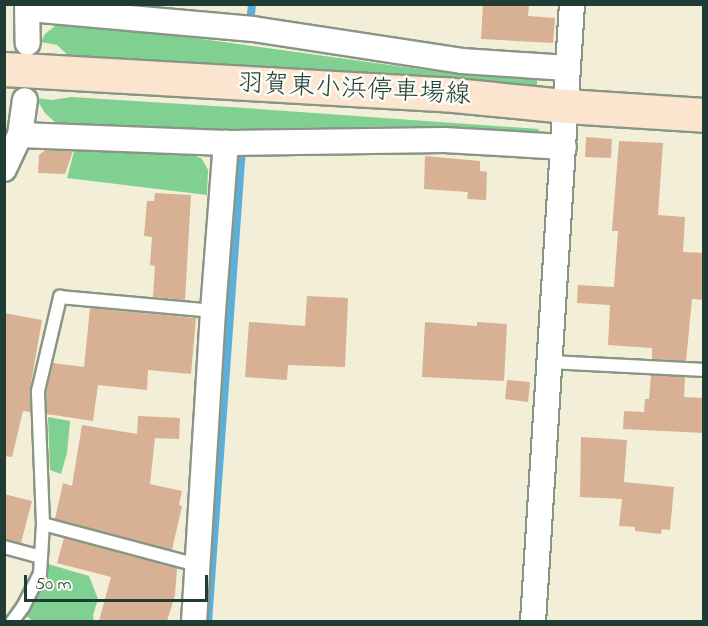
<!DOCTYPE html>
<html>
<head>
<meta charset="utf-8">
<style>
	body { margin:0 }
	#map { position:relative; width:708px; height:626px; overflow:hidden; background:#f2eed8; font-family:"Indie Flower","Klee One",sans-serif }
	div>[style] { position:absolute }
	[style*='--x'] { left:calc(var(--x)*1px); top:calc(var(--y)*1px); width:calc(var(--w)*1px); rotate:calc(var(--a)*1deg) }
	.green>* { inset:0; background:#80d091 }
	.stream>* { height:8px; margin:-4px; padding:0 4px; transform-origin:4px; border-radius:4px; background:#5cafd8 }
	.building>* { inset:0; background:#d8b093 }
	.roads { filter:drop-shadow(2px 0 #889686) drop-shadow(-2px 0 #889686) drop-shadow(0 2px #889686) drop-shadow(0 -2px #889686) }
	.service>* { height:12px; margin:-6px; padding:0 6px; transform-origin:6px; border-radius:6px; background:#fff }
	.minor>* { height:24px; margin:-12px; padding:0 12px; transform-origin:12px; border-radius:12px; background:#fff }
	.secondary>* { height:33px; margin:-16.5px; padding:0 16.5px; transform-origin:16.5px; border-radius:16.5px; background:#fbe5cf }
	span { translate:-50% -50%; white-space:nowrap; text-align:center; line-height:1.15; -webkit-text-stroke:5px #fdfcf7; paint-order:stroke }
	.street-label { font-size:26px; color:#1f3d34 }
	.frame { position:absolute; inset:0; border:6px solid #1f3d34; pointer-events:none }
	.scale { position:absolute; left:24px; top:575px; width:184px; height:27px; box-sizing:border-box; border:3px solid #1f3d34; border-top:0; padding-left:8px; font-size:18px; line-height:21px; white-space:nowrap; color:#1f3d34; -webkit-text-stroke:4px #fdfcf7; paint-order:stroke }
</style>
</head>
<body>
<div id="map">
	<div class="green">
		<div style="clip-path:polygon(71px 21px,462px 75px,537px 80px,537px 93px,71px 58px,57px 45px,41px 42px,45px 34px,59px 23px)"></div>
		<div style="clip-path:polygon(71px 97px,230px 107px,539px 129px,538px 133px,435px 126px,211px 129px,57px 124px,45px 113px,36px 98px,52px 100px)"></div>
		<div style="clip-path:polygon(75px 148px,191px 153px,202px 159px,208px 170px,207px 195px,67px 178px)"></div>
		<div style="clip-path:polygon(48px 417px,70px 421px,67px 453px,61px 474px,50px 470px)"></div>
		<div style="clip-path:polygon(48px 564px,89px 576px,98px 599px,93px 615px,94px 621px,33px 621px,26px 616px,43px 587px)"></div>
	</div>
	<div class="stream">
		<div style="--x:251;--y:14;--w:10;--a:-84"></div>
		<div style="--x:208;--y:622;--w:467;--a:-85.9"></div>
	</div>
	<div class="building">
		<div style="clip-path:polygon(483px 4px,529px 4px,528px 16px,555px 18px,553px 43px,481px 39px)"></div>
		<div style="clip-path:polygon(586px 137px,612px 139px,611px 158px,585px 157px)"></div>
		<div style="clip-path:polygon(619px 141px,663px 143px,658px 215px,685px 217px,683px 252px,704px 253px,704px 300px,692px 299px,686px 361px,652px 359px,652px 348px,608px 345px,610px 305px,577px 303px,578px 285px,614px 287px,618px 231px,612px 231px)"></div>
		<div style="clip-path:polygon(45px 150px,73px 151px,65px 174px,38px 173px,39px 155px)"></div>
		<div style="clip-path:polygon(425px 156px,480px 161px,480px 171px,487px 172px,486px 200px,467px 199px,468px 192px,424px 189px)"></div>
		<div style="clip-path:polygon(155px 193px,191px 195px,185px 300px,153px 297px,155px 266px,150px 265px,152px 237px,144px 236px,147px 201px,154px 201px)"></div>
		<div style="clip-path:polygon(307px 296px,348px 298px,345px 367px,288px 365px,287px 380px,245px 377px,249px 322px,305px 326px)"></div>
		<div style="clip-path:polygon(90px 308px,196px 318px,191px 374px,148px 370px,147px 390px,98px 385px,93px 421px,47px 414px,46px 392px,53px 363px,84px 367px)"></div>
		<div style="clip-path:polygon(4px 313px,42px 320px,30px 389px,31px 412px,23px 411px,12px 457px,4px 456px)"></div>
		<div style="clip-path:polygon(425px 322px,477px 326px,477px 322px,507px 324px,504px 381px,422px 377px)"></div>
		<div style="clip-path:polygon(651px 375px,685px 377px,684px 397px,704px 398px,704px 433px,623px 429px,624px 411px,644px 412px,645px 399px,649px 399px)"></div>
		<div style="clip-path:polygon(507px 380px,530px 382px,528px 402px,505px 399px)"></div>
		<div style="clip-path:polygon(138px 416px,180px 418px,179px 439px,155px 438px,150px 484px,182px 491px,179px 505px,182px 506px,172px 550px,55px 519px,63px 483px,72px 486px,82px 425px,137px 434px)"></div>
		<div style="clip-path:polygon(581px 437px,627px 440px,624px 482px,674px 487px,670px 530px,662px 529px,661px 534px,635px 531px,635px 527px,619px 526px,622px 499px,580px 497px)"></div>
		<div style="clip-path:polygon(4px 494px,32px 501px,21px 543px,4px 539px)"></div>
		<div style="clip-path:polygon(64px 538px,177px 568px,175px 595px,167px 621px,99px 621px,111px 577px,57px 563px)"></div>
	</div>
	<div class="roads">
		<div class="service">
			<div style="--x:551;--y:362;--w:153;--a:3"></div>
			<div style="--x:43;--y:524;--w:159;--a:14.9"></div>
			<div style="--x:4;--y:547;--w:38;--a:15"></div>
			<div style="--x:12;--y:622;--w:19;--a:-54"></div>
			<div style="--x:23;--y:607;--w:37;--a:-63"></div>
			<div style="--x:40;--y:574;--w:50;--a:-86.6"></div>
			<div style="--x:43;--y:524;--w:133;--a:-92.2"></div>
			<div style="--x:38;--y:391;--w:97;--a:-76.8"></div>
			<div style="--x:60;--y:297;--w:154;--a:5.2"></div>
		</div>
		<div class="minor">
			<div style="--x:27;--y:4;--w:39;--a:89"></div>
			<div style="--x:29;--y:9;--w:225;--a:5.1"></div>
			<div style="--x:253;--y:29;--w:211;--a:8.7"></div>
			<div style="--x:462;--y:61;--w:106;--a:3.8"></div>
			<div style="--x:20;--y:135;--w:206;--a:2.2"></div>
			<div style="--x:226;--y:143;--w:218;--a:-0.8"></div>
			<div style="--x:444;--y:140;--w:120;--a:3.3"></div>
			<div style="--x:4;--y:169;--w:38;--a:-65"></div>
			<div style="--x:20;--y:135;--w:35;--a:-82"></div>
			<div style="--x:194;--y:622;--w:312;--a:-86.5"></div>
			<div style="--x:213;--y:311;--w:169;--a:-85.6"></div>
			<div style="--x:533;--y:622;--w:619;--a:-86.39"></div>
		</div>
		<div class="secondary">
			<div style="--x:4;--y:69;--w:440;--a:3.3"></div>
			<div style="--x:443;--y:94;--w:124;--a:5.6"></div>
			<div style="--x:566;--y:106;--w:138;--a:3.7"></div>
		</div>
	</div>
	<div class="street-label">
		<span style="left:354px;top:91px;rotate:3deg">羽賀東小浜停車場線</span>
	</div>
	<div class="frame"></div>
	<div class="scale">50 m</div>
</div>
</body>
</html>
